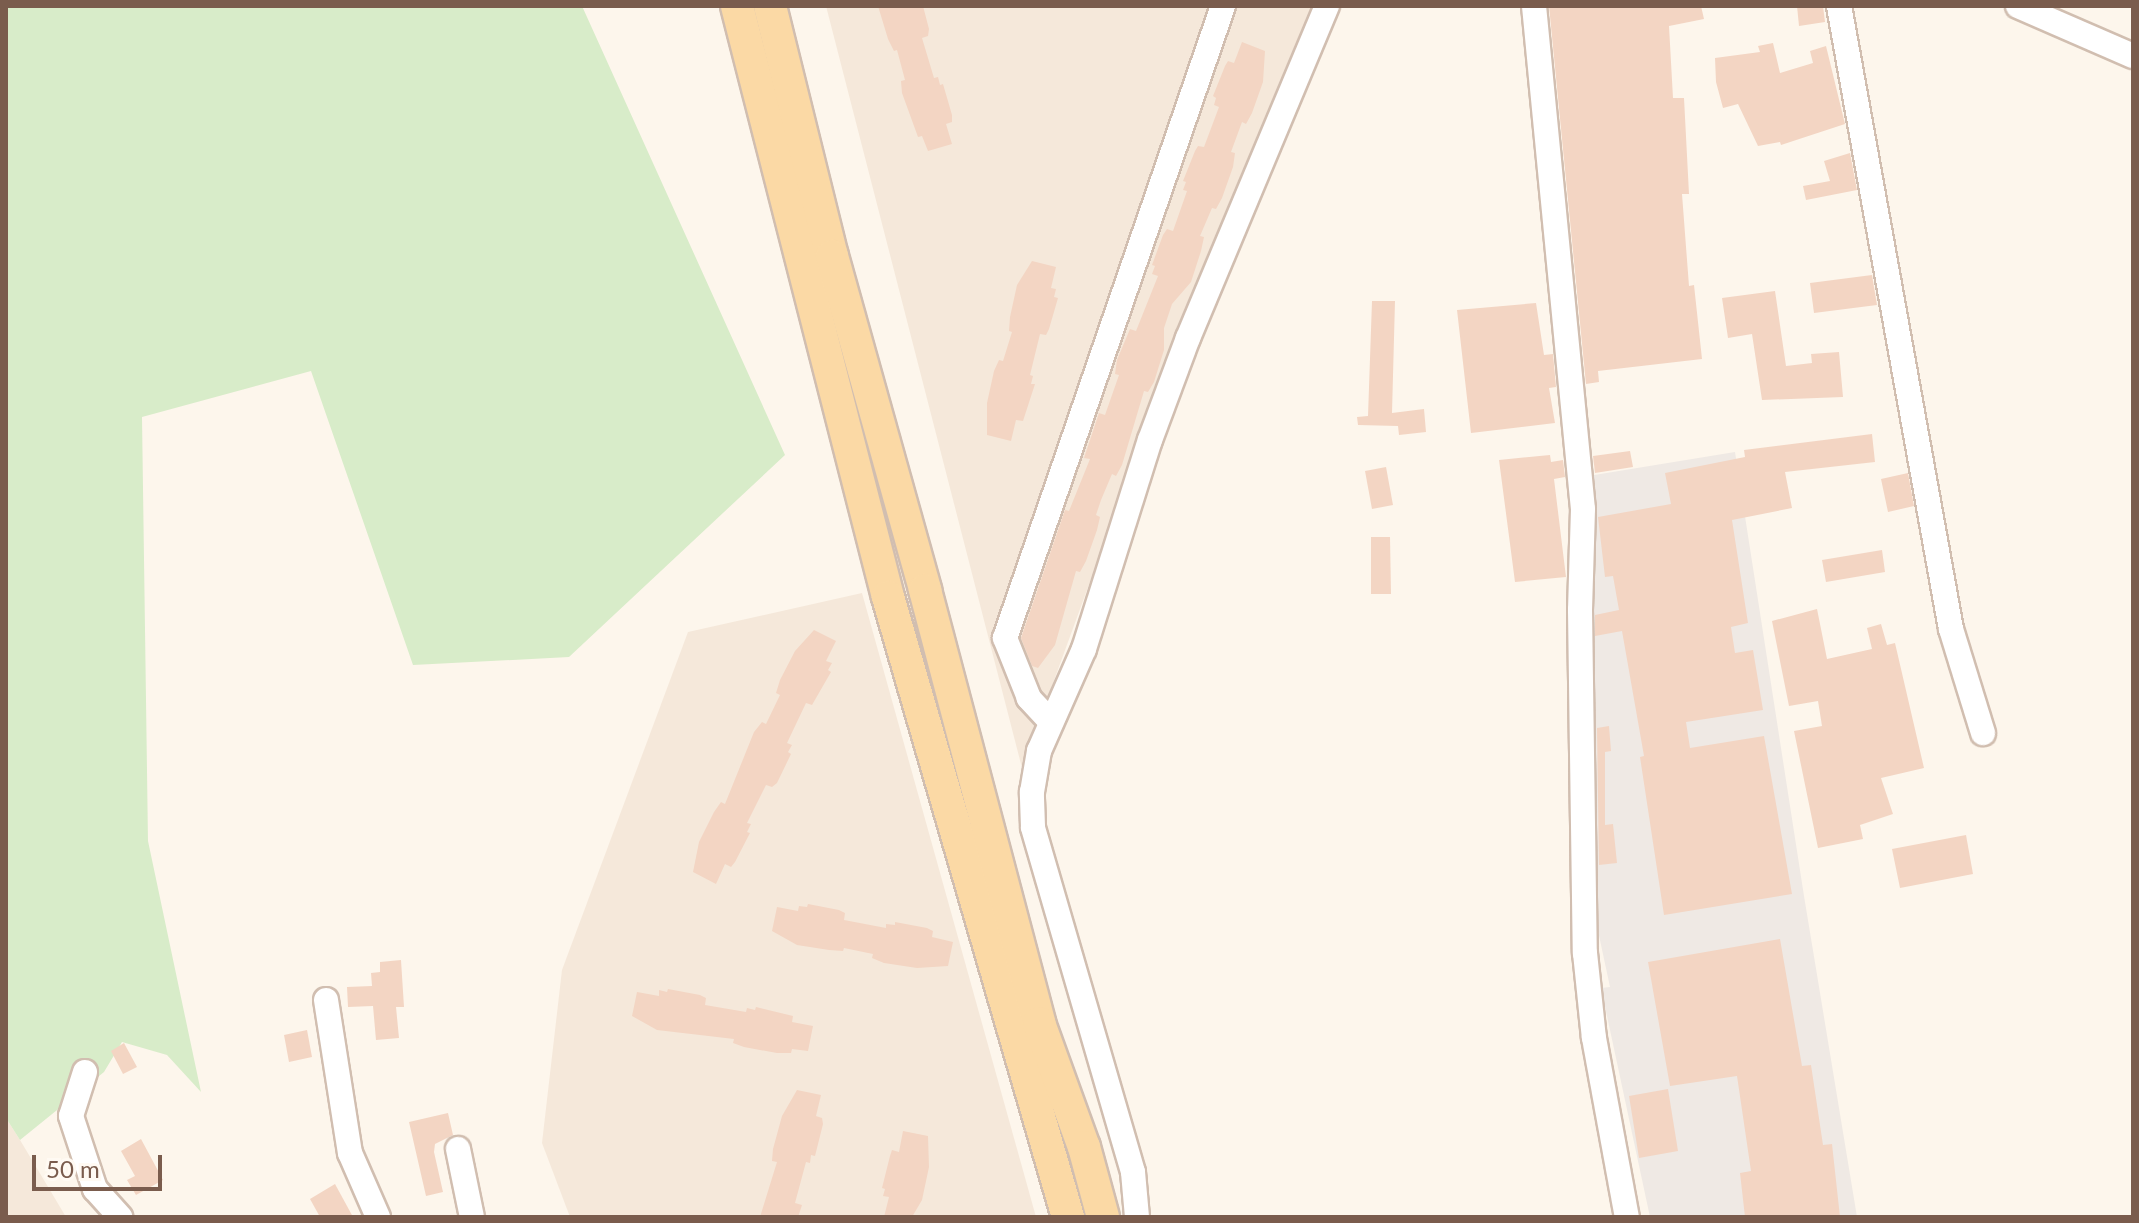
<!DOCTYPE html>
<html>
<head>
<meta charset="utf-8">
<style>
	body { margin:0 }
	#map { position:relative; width:2139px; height:1223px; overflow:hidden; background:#fdf6ec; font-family:Lato,sans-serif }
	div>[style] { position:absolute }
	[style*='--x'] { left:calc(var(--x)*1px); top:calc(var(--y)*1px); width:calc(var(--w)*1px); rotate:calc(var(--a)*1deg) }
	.residential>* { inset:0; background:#f5e8da }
	.industrial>* { inset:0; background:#efe9e4 }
	.green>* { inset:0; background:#d8ecc9 }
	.building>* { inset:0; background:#f3d5c3 }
	.roads { filter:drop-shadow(2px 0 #d1beb0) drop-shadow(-2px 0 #d1beb0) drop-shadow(0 2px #d1beb0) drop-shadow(0 -2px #d1beb0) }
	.minor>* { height:24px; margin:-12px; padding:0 12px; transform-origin:12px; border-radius:12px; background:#fff }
	.major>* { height:32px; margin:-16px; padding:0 16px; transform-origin:16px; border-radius:16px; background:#fbd9a5 }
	span { translate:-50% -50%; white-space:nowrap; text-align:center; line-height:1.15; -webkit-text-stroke:6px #fffaf3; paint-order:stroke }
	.frame { position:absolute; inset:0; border:8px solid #7a5c4d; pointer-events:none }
	.scale { position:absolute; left:32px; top:1155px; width:130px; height:36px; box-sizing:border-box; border:4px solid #7a5c4d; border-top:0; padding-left:10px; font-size:24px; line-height:28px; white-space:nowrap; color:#7a5c4d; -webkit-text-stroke:6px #fffaf3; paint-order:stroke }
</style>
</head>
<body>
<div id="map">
	<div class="residential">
		<div style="clip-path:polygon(826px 6px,1320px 6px,1179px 338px,1022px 768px)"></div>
		<div style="clip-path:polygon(862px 593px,1036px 1217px,570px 1217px,542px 1143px,562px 970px,688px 632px)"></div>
		<div style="clip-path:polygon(6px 1118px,20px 1140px,66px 1217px,6px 1217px)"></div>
	</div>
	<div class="industrial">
		<div style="clip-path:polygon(1735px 452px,1804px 896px,1857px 1217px,1650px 1217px,1601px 988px,1610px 987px,1591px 898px,1576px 478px)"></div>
	</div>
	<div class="green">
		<div style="clip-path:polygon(6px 6px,582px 6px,785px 455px,569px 657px,413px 665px,311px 371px,142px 417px,148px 841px,201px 1092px,167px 1055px,122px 1042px,104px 1072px,20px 1140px,6px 1118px)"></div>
	</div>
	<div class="building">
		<div style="clip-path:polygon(878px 6px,923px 6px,929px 29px,928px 36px,922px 38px,934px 78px,938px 77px,940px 85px,943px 84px,952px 115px,952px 122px,946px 124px,952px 144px,928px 151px,922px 136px,918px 137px,902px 93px,901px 81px,905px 80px,897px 50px,894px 51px,888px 39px)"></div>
		<div style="clip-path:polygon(1549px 6px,1701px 6px,1704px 19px,1669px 26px,1673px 98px,1684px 98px,1689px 194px,1682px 194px,1689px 286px,1694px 285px,1702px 359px,1598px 371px,1599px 382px,1586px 384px)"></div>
		<div style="clip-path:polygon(1797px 6px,1823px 6px,1825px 22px,1799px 26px)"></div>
		<div style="clip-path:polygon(1242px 42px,1265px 51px,1263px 82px,1252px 113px,1246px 124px,1242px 122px,1231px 152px,1235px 153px,1233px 167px,1222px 198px,1216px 209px,1212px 208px,1200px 236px,1204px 237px,1201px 251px,1191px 282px,1172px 304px,1164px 328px,1164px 350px,1154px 382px,1148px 392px,1144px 391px,1122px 465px,1116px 476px,1112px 474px,1101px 500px,1096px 515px,1100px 517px,1097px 530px,1086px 561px,1080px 572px,1076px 571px,1055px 645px,1038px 668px,1032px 666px,1021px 638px,1065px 510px,1069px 511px,1090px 459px,1084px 458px,1099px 413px,1105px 415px,1119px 375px,1115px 374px,1117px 360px,1130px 329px,1136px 331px,1158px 276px,1152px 274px,1155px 266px,1152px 265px,1163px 235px,1167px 229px,1173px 231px,1187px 191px,1183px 190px,1186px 182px,1183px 181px,1195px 151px,1198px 146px,1204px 147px,1219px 107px,1214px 105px,1216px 98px,1213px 96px,1225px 66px,1228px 61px,1234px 63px)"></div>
		<div style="clip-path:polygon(1773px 43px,1780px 73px,1813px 63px,1810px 51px,1826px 46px,1845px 124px,1781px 145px,1780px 142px,1758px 146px,1738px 104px,1723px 108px,1716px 82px,1715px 58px,1760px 52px,1758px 46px)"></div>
		<div style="clip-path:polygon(1850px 153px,1857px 190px,1806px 200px,1803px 186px,1830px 181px,1824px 161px)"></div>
		<div style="clip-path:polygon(1032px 261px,1056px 267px,1051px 288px,1056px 289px,1054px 297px,1058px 298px,1049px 329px,1046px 335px,1040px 334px,1030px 375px,1033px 376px,1031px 384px,1035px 384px,1023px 421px,1016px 420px,1011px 441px,987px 435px,987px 403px,994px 371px,999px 360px,1003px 361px,1012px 332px,1009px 331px,1010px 317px,1017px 285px)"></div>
		<div style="clip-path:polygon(1872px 275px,1877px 305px,1814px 313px,1810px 283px)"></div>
		<div style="clip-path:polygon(1775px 291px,1786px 366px,1812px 363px,1811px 354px,1839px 352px,1843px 397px,1762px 400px,1752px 334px,1728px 338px,1722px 298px)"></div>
		<div style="clip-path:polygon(1372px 301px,1395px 301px,1392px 413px,1424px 409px,1426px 432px,1399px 435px,1398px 426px,1358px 425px,1357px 417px,1368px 416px)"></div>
		<div style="clip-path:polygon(1536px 303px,1544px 355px,1553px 354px,1556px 387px,1549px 388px,1555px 423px,1471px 433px,1457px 310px)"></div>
		<div style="clip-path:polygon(1872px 434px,1875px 462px,1785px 472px,1792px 508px,1732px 520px,1748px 623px,1731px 627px,1735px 653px,1753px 650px,1763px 710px,1686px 722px,1690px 748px,1764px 736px,1792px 894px,1664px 915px,1640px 757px,1644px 756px,1622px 631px,1595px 636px,1595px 615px,1619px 610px,1613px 576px,1605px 577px,1598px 517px,1671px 504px,1665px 473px,1745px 457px,1744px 450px)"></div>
		<div style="clip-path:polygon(1630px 451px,1633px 467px,1595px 473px,1593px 456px)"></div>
		<div style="clip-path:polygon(1550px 455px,1551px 462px,1563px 460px,1565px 477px,1554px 479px,1566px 577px,1515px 582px,1499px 460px)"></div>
		<div style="clip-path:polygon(1386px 467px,1393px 505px,1372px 509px,1365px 471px)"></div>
		<div style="clip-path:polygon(1908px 473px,1914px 506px,1888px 512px,1881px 479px)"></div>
		<div style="clip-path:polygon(1371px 537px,1390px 537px,1391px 594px,1371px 594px)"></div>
		<div style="clip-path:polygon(1882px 550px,1885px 572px,1826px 582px,1822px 560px)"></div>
		<div style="clip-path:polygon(1817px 609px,1827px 659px,1872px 649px,1867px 628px,1881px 624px,1887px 645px,1895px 643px,1924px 768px,1881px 778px,1893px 814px,1860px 825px,1863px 839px,1818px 848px,1794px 731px,1822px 726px,1818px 701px,1789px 706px,1772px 621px)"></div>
		<div style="clip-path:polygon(814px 630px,836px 641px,826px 661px,832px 663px,828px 670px,831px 672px,812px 705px,806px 703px,787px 743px,792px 745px,788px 752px,791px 754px,777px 783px,772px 787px,766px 785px,747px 823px,751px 824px,747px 832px,750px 833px,735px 862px,731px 867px,725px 864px,716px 884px,693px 872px,699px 842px,714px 812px,721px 802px,725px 804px,754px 732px,762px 722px,766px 724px,780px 695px,776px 693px,780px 680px,795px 651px)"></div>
		<div style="clip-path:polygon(1609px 726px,1611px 751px,1605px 752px,1605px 825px,1613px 824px,1617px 863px,1599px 865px,1597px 728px)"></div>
		<div style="clip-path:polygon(1966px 835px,1973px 874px,1900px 888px,1892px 849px)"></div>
		<div style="clip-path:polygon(808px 904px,839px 910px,845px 913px,844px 920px,886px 928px,886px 924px,895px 925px,895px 922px,927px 928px,933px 931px,932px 937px,953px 942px,948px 966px,917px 968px,884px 963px,872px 958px,873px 954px,844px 948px,843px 951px,829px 950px,797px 945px,772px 931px,777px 907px,798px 911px,799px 906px,807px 907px)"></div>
		<div style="clip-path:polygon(1780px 939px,1802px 1066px,1811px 1065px,1823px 1145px,1832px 1144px,1840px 1217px,1745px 1217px,1740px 1173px,1751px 1171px,1737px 1076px,1670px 1086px,1648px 962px)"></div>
		<div style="clip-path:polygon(401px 960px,404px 1007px,396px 1007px,399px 1038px,376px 1040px,373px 1006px,348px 1007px,347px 987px,372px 986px,371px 973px,380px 972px,380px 962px)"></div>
		<div style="clip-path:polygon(668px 989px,700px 995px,706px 998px,705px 1005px,746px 1012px,747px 1008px,755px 1010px,756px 1007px,793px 1016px,792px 1022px,813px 1026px,808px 1051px,792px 1049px,791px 1053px,777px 1053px,744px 1047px,733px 1043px,734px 1039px,657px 1030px,632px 1016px,637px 992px,659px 996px,659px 990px,667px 992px)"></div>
		<div style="clip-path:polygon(307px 1030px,312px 1057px,289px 1062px,284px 1035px)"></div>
		<div style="clip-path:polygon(124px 1043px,137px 1067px,123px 1074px,111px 1051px)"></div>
		<div style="clip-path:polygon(1668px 1089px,1678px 1151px,1639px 1158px,1629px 1096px)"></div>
		<div style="clip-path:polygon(797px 1090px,821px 1095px,816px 1116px,822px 1118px,823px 1124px,815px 1156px,811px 1155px,810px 1163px,806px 1162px,795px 1203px,802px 1205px,798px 1217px,760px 1217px,777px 1162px,772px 1161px,773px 1149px,782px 1116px)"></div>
		<div style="clip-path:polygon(448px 1113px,453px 1135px,435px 1144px,434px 1152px,443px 1192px,426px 1196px,409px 1122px)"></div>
		<div style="clip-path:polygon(903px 1131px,928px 1136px,929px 1167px,922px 1200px,912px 1217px,884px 1217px,889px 1197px,883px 1196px,885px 1189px,882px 1188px,890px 1156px,892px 1150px,899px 1152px)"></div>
		<div style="clip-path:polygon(141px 1139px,163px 1180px,136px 1195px,127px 1180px,135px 1176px,121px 1151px)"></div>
		<div style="clip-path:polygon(335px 1184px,353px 1217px,320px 1217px,310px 1199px)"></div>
	</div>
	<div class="roads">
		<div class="minor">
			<div style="--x:1534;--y:6;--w:505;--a:84.44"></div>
			<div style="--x:1583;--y:509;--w:101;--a:91.7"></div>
			<div style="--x:1580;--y:610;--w:343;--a:89.2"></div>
			<div style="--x:1585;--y:953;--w:85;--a:84"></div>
			<div style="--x:1594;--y:1038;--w:182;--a:79.6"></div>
			<div style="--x:1839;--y:6;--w:633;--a:79.81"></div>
			<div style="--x:1951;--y:629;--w:109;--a:72.9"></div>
			<div style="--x:2018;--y:6;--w:125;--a:23.5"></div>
			<div style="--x:1051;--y:722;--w:33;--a:-133"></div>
			<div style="--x:1029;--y:698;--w:65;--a:-111.8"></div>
			<div style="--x:1005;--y:638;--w:669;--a:-70.97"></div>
			<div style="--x:326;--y:1000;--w:155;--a:81.1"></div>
			<div style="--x:350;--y:1153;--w:70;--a:66.4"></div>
			<div style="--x:85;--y:1072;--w:46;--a:107.7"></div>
			<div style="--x:71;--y:1116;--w:77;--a:71.8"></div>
			<div style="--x:95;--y:1189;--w:38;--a:48"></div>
			<div style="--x:458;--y:1149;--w:69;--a:78.4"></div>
			<div style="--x:1137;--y:1217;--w:45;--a:-95.1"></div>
			<div style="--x:1133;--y:1172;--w:359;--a:-106.2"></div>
			<div style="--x:1033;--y:827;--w:35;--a:-92"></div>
			<div style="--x:1032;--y:792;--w:42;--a:-80.3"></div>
			<div style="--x:1039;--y:751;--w:111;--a:-66.2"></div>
			<div style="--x:1084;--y:649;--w:219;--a:-72.5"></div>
			<div style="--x:1150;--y:440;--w:109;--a:-69.6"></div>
			<div style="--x:1188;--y:338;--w:360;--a:-67.3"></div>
		</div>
		<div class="major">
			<div style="--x:737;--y:6;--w:610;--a:75.67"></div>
			<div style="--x:888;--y:597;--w:646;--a:73.81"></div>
			<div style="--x:770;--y:6;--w:258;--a:76.1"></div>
			<div style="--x:832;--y:256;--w:347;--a:74.4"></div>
			<div style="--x:925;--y:590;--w:448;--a:75.2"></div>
			<div style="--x:1039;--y:1023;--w:132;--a:70.1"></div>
			<div style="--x:1084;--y:1147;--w:73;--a:74.8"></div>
		</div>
	</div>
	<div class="frame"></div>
	<div class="scale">50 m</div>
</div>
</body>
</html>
